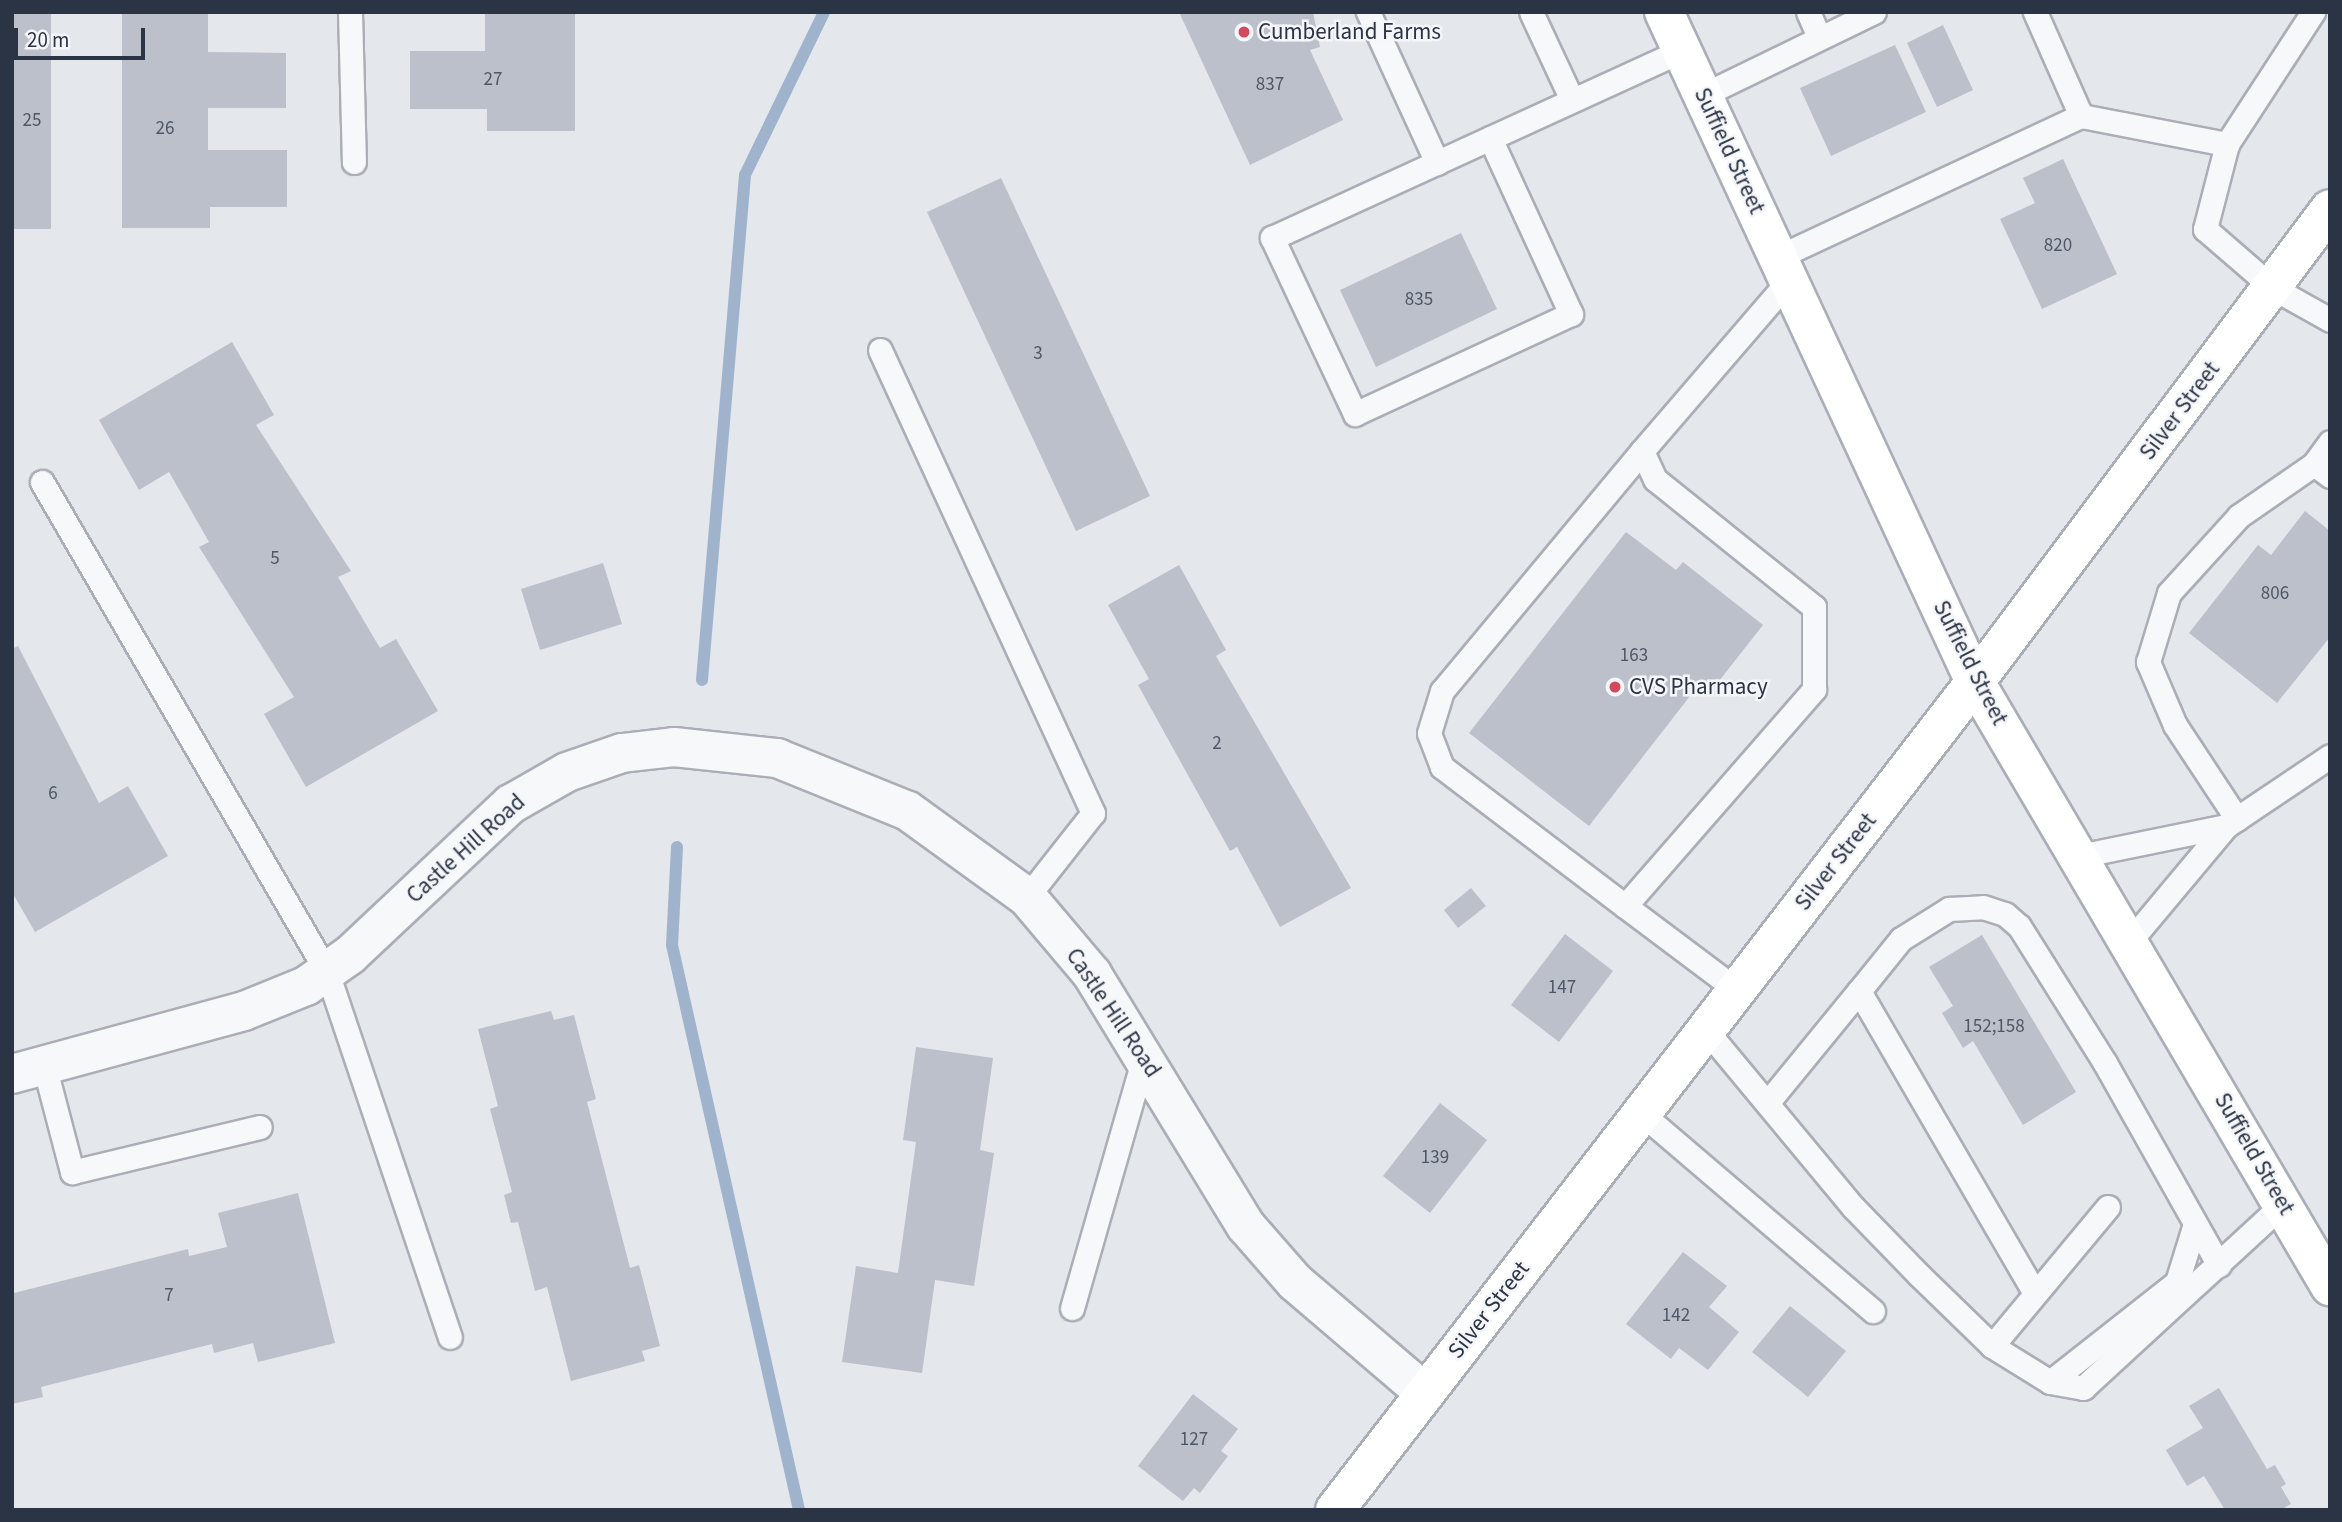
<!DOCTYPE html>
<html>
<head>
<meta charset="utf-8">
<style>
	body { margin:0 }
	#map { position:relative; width:2342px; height:1522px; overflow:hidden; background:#e4e7ec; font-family:"Source Sans 3",sans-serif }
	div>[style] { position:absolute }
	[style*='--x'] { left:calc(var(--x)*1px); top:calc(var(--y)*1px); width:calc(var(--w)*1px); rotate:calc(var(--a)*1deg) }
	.stream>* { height:12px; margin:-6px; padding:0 6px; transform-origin:6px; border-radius:6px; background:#9fb4cc }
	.building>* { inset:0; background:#bbc0ca }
	.roads { filter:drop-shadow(2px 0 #a9aeb7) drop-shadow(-2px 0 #a9aeb7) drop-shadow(0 2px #a9aeb7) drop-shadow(0 -2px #a9aeb7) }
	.lane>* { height:23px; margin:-11.5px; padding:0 11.5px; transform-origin:11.5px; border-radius:11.5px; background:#f7f8fa }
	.street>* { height:38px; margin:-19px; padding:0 19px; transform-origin:19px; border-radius:19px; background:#f7f8fa }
	.secondary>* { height:38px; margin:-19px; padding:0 19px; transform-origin:19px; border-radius:19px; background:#fff }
	.dots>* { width:19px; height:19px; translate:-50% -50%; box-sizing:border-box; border:4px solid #f4f6f9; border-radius:50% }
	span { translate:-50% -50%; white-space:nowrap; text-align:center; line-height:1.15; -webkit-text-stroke:5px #f4f6f9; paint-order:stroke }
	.number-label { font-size:19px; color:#4f5766 }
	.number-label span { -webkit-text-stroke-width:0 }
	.poi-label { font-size:23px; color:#2b3445 }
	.left { translate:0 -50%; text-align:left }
	.street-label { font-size:23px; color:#2b3445 }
	.frame { position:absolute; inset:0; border:14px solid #2b3445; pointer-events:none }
	.scale { position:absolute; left:14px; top:28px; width:131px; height:32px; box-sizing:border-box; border:4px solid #2b3445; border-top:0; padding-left:9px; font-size:21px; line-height:24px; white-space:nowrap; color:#2b3445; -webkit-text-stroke:5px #f4f6f9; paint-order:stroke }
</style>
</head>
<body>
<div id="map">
	<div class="stream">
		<div style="--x:702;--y:680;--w:507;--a:-85.13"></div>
		<div style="--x:745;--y:175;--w:181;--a:-64.1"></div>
		<div style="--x:677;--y:847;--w:98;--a:92.9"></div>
		<div style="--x:672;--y:945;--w:579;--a:77.33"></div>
	</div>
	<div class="building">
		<div style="clip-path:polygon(12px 12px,51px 12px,51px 229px,12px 229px)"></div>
		<div style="clip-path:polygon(122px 12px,208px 12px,208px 52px,286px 53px,286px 108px,208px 108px,208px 150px,287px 150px,287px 207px,210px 207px,210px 228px,122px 228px)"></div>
		<div style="clip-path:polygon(485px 12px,575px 12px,575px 131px,487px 131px,487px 109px,410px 109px,410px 51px,485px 51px)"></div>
		<div style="clip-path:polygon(1179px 12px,1313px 12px,1320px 47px,1310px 50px,1343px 120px,1250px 165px)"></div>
		<div style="clip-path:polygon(1943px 25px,1973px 90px,1937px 107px,1907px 43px)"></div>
		<div style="clip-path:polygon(1895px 45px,1926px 112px,1831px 156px,1800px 88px)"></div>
		<div style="clip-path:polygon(2063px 159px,2117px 274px,2042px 309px,2000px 219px,2035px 203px,2023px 178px)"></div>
		<div style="clip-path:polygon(1001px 178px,1150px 496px,1076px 531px,927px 212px)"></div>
		<div style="clip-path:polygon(1461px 233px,1497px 309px,1376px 367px,1340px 290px)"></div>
		<div style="clip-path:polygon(232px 342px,274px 415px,256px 425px,351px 571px,338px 577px,380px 648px,396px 639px,438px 711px,306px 787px,264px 714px,294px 697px,199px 547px,209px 542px,169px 472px,139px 490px,99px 420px)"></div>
		<div style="clip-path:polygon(2305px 511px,2330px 531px,2330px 637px,2277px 703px,2189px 633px,2258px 545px,2271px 555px)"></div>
		<div style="clip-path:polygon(1626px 532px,1676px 570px,1683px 562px,1763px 625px,1708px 695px,1697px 687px,1589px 826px,1469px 733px)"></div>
		<div style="clip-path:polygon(603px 563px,622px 624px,540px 650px,521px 589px)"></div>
		<div style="clip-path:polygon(1179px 565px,1226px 650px,1216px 656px,1351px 888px,1280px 927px,1237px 847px,1230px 851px,1138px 685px,1149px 679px,1108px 605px)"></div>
		<div style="clip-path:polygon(18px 646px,99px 803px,128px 786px,168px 856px,35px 932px,12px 892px,12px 649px)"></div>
		<div style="clip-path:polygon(1471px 888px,1486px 906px,1458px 928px,1444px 910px)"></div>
		<div style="clip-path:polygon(1565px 934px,1613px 971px,1559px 1042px,1511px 1005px)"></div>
		<div style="clip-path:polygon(1982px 935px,2076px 1092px,2023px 1125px,1973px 1041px,1963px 1048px,1942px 1013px,1953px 1006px,1929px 967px)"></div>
		<div style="clip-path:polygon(551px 1011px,554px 1020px,574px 1015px,596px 1099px,587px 1102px,630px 1268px,639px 1265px,660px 1346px,642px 1351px,645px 1361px,571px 1381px,547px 1287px,535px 1291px,518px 1222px,511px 1223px,504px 1195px,512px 1192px,490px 1109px,498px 1106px,478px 1029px)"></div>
		<div style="clip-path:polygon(916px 1047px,993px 1058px,980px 1150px,994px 1153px,974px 1286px,935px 1280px,922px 1373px,842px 1362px,856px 1266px,898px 1273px,916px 1142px,903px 1140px)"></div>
		<div style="clip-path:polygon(1440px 1103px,1487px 1140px,1430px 1213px,1383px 1176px)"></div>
		<div style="clip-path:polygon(298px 1193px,335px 1343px,258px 1362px,253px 1343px,214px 1353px,212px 1344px,41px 1387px,43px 1397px,12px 1404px,14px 1293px,188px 1249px,189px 1256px,227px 1247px,218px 1213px)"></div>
		<div style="clip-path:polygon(1683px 1252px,1727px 1286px,1709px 1307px,1739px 1332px,1708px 1370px,1679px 1348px,1671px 1359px,1626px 1324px)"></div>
		<div style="clip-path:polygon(1790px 1306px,1846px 1351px,1808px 1397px,1752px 1352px)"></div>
		<div style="clip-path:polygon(2219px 1388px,2267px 1469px,2275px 1465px,2286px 1484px,2281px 1487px,2291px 1504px,2280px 1510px,2225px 1510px,2204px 1476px,2187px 1486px,2166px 1450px,2203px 1428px,2189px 1406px)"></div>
		<div style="clip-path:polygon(1193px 1394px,1238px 1429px,1221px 1451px,1228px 1456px,1200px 1493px,1194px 1488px,1183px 1501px,1138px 1466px)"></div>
	</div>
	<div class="roads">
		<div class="lane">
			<div style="--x:350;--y:12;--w:150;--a:88.5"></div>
			<div style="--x:1368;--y:12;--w:166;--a:65.4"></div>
			<div style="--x:1531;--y:12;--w:97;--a:65"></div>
			<div style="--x:1808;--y:12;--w:27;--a:66"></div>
			<div style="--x:2035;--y:12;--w:114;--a:66.1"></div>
			<div style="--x:2081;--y:116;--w:149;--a:10.9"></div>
			<div style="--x:2313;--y:12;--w:158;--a:123.1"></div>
			<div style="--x:2227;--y:144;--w:88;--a:104.5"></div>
			<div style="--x:2205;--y:229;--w:90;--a:40.9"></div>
			<div style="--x:2273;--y:288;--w:65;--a:29.3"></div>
			<div style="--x:1703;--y:95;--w:190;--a:-25.9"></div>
			<div style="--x:1490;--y:138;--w:194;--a:65.3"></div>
			<div style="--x:1571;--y:314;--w:238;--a:155.2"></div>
			<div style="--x:1355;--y:414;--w:195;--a:-115.2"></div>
			<div style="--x:1272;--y:238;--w:451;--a:-24.6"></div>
			<div style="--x:1778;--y:257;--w:334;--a:-25"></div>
			<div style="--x:880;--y:350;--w:510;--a:65.3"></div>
			<div style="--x:1093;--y:813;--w:107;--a:128.2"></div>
			<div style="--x:2330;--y:442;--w:27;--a:126"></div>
			<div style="--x:2314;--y:464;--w:20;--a:37"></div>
			<div style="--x:42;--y:482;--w:567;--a:59.82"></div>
			<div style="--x:327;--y:972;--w:385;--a:71.4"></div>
			<div style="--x:2237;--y:819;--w:113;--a:-123.4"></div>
			<div style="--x:2175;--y:725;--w:69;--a:-113.2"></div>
			<div style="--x:2148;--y:662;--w:72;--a:-73.1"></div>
			<div style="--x:2169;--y:593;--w:104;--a:-47.7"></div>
			<div style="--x:2239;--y:516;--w:91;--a:-34.7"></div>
			<div style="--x:2226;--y:826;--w:125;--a:-33.9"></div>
			<div style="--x:2079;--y:856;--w:150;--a:-11.5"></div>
			<div style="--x:2226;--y:826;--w:151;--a:129.9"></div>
			<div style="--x:1625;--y:906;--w:230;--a:-142.8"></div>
			<div style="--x:1442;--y:767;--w:36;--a:-111"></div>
			<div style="--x:1429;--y:733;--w:44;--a:-72.8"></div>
			<div style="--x:1442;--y:691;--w:312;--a:-50.2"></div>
			<div style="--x:1737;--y:990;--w:140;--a:-143.1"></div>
			<div style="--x:1625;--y:906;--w:288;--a:-48.9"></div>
			<div style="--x:1814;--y:689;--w:82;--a:-90"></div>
			<div style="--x:1814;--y:607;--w:204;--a:-141.2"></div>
			<div style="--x:1655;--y:479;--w:31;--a:-115"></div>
			<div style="--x:1642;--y:451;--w:225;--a:-49.3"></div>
			<div style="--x:1859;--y:991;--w:67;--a:-51.1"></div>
			<div style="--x:1901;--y:939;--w:57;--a:-32"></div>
			<div style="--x:1949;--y:909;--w:34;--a:-3"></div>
			<div style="--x:1983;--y:907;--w:23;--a:18"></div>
			<div style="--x:2005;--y:914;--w:18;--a:41"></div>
			<div style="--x:2019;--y:926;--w:162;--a:57.9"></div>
			<div style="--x:2105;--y:1063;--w:232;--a:60.6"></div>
			<div style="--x:1706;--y:1030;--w:231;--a:50.3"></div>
			<div style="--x:1854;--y:1208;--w:93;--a:45.9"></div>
			<div style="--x:1919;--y:1275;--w:102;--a:44.2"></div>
			<div style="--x:1992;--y:1346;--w:68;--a:31.8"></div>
			<div style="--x:2050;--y:1382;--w:34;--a:10"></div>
			<div style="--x:2083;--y:1388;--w:270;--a:-42.6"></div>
			<div style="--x:44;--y:1065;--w:111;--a:75.3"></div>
			<div style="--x:72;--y:1172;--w:193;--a:-13.5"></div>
			<div style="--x:1768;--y:1102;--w:144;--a:-50.7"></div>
			<div style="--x:1859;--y:991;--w:348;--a:59.8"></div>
			<div style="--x:1641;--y:1113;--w:305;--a:40.5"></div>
			<div style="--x:1072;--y:1308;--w:261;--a:-74"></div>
			<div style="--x:1992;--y:1346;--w:181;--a:-50.2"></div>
			<div style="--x:2050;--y:1382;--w:162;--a:-38.2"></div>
			<div style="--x:2177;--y:1282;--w:61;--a:-72.8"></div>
		</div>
		<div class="street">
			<div style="--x:12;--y:1074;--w:240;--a:-15.2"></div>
			<div style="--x:244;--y:1011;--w:67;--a:-22"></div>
			<div style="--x:306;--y:986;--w:54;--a:-35.2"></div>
			<div style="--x:350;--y:955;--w:221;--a:-43.2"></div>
			<div style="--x:511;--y:804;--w:64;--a:-29.7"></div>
			<div style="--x:567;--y:772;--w:58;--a:-19.1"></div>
			<div style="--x:622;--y:753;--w:52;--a:-6.6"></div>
			<div style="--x:674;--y:747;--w:104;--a:6.1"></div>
			<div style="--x:777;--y:758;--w:141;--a:22"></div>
			<div style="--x:908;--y:811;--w:147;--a:35.9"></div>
			<div style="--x:1027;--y:897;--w:101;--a:49.8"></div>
			<div style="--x:1092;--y:974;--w:295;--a:58.6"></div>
			<div style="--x:1246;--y:1226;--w:74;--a:48.8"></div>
			<div style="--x:1295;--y:1282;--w:171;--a:40.5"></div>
		</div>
		<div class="secondary">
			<div style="--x:1664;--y:12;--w:739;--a:65.1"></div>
			<div style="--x:1975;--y:682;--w:701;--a:59.56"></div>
			<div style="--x:1335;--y:1510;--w:1047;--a:-52.3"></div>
			<div style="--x:1975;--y:682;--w:591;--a:-53.11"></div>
		</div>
	</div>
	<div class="dots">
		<div style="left:1244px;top:32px;background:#d1495b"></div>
		<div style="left:1615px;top:687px;background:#d1495b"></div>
	</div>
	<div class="number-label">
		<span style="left:493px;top:80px">27</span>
		<span style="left:1270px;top:85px">837</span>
		<span style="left:32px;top:121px">25</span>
		<span style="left:165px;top:129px">26</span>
		<span style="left:2058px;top:246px">820</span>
		<span style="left:1419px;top:300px">835</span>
		<span style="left:1038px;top:354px">3</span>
		<span style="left:275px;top:559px">5</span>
		<span style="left:2275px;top:594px">806</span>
		<span style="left:1634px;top:656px">163</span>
		<span style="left:1217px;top:744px">2</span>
		<span style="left:53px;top:794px">6</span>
		<span style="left:1562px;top:988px">147</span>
		<span style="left:1994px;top:1027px">152;158</span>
		<span style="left:1435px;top:1158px">139</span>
		<span style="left:169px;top:1296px">7</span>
		<span style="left:1676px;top:1316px">142</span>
		<span style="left:1194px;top:1440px">127</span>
	</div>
	<div class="poi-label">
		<span class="left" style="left:1258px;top:32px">Cumberland Farms</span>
		<span class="left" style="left:1629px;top:687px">CVS Pharmacy</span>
	</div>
	<div class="street-label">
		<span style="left:1729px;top:151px;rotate:65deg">Suffield Street</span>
		<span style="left:2180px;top:411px;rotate:-53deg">Silver Street</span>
		<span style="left:1970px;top:663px;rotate:63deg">Suffield Street</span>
		<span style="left:466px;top:849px;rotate:-42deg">Castle Hill Road</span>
		<span style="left:1836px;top:862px;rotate:-52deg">Silver Street</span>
		<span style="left:1113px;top:1013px;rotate:56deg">Castle Hill Road</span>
		<span style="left:2254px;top:1154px;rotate:60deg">Suffield Street</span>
		<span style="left:1489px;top:1310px;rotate:-52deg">Silver Street</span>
	</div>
	<div class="frame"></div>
	<div class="scale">20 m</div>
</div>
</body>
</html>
